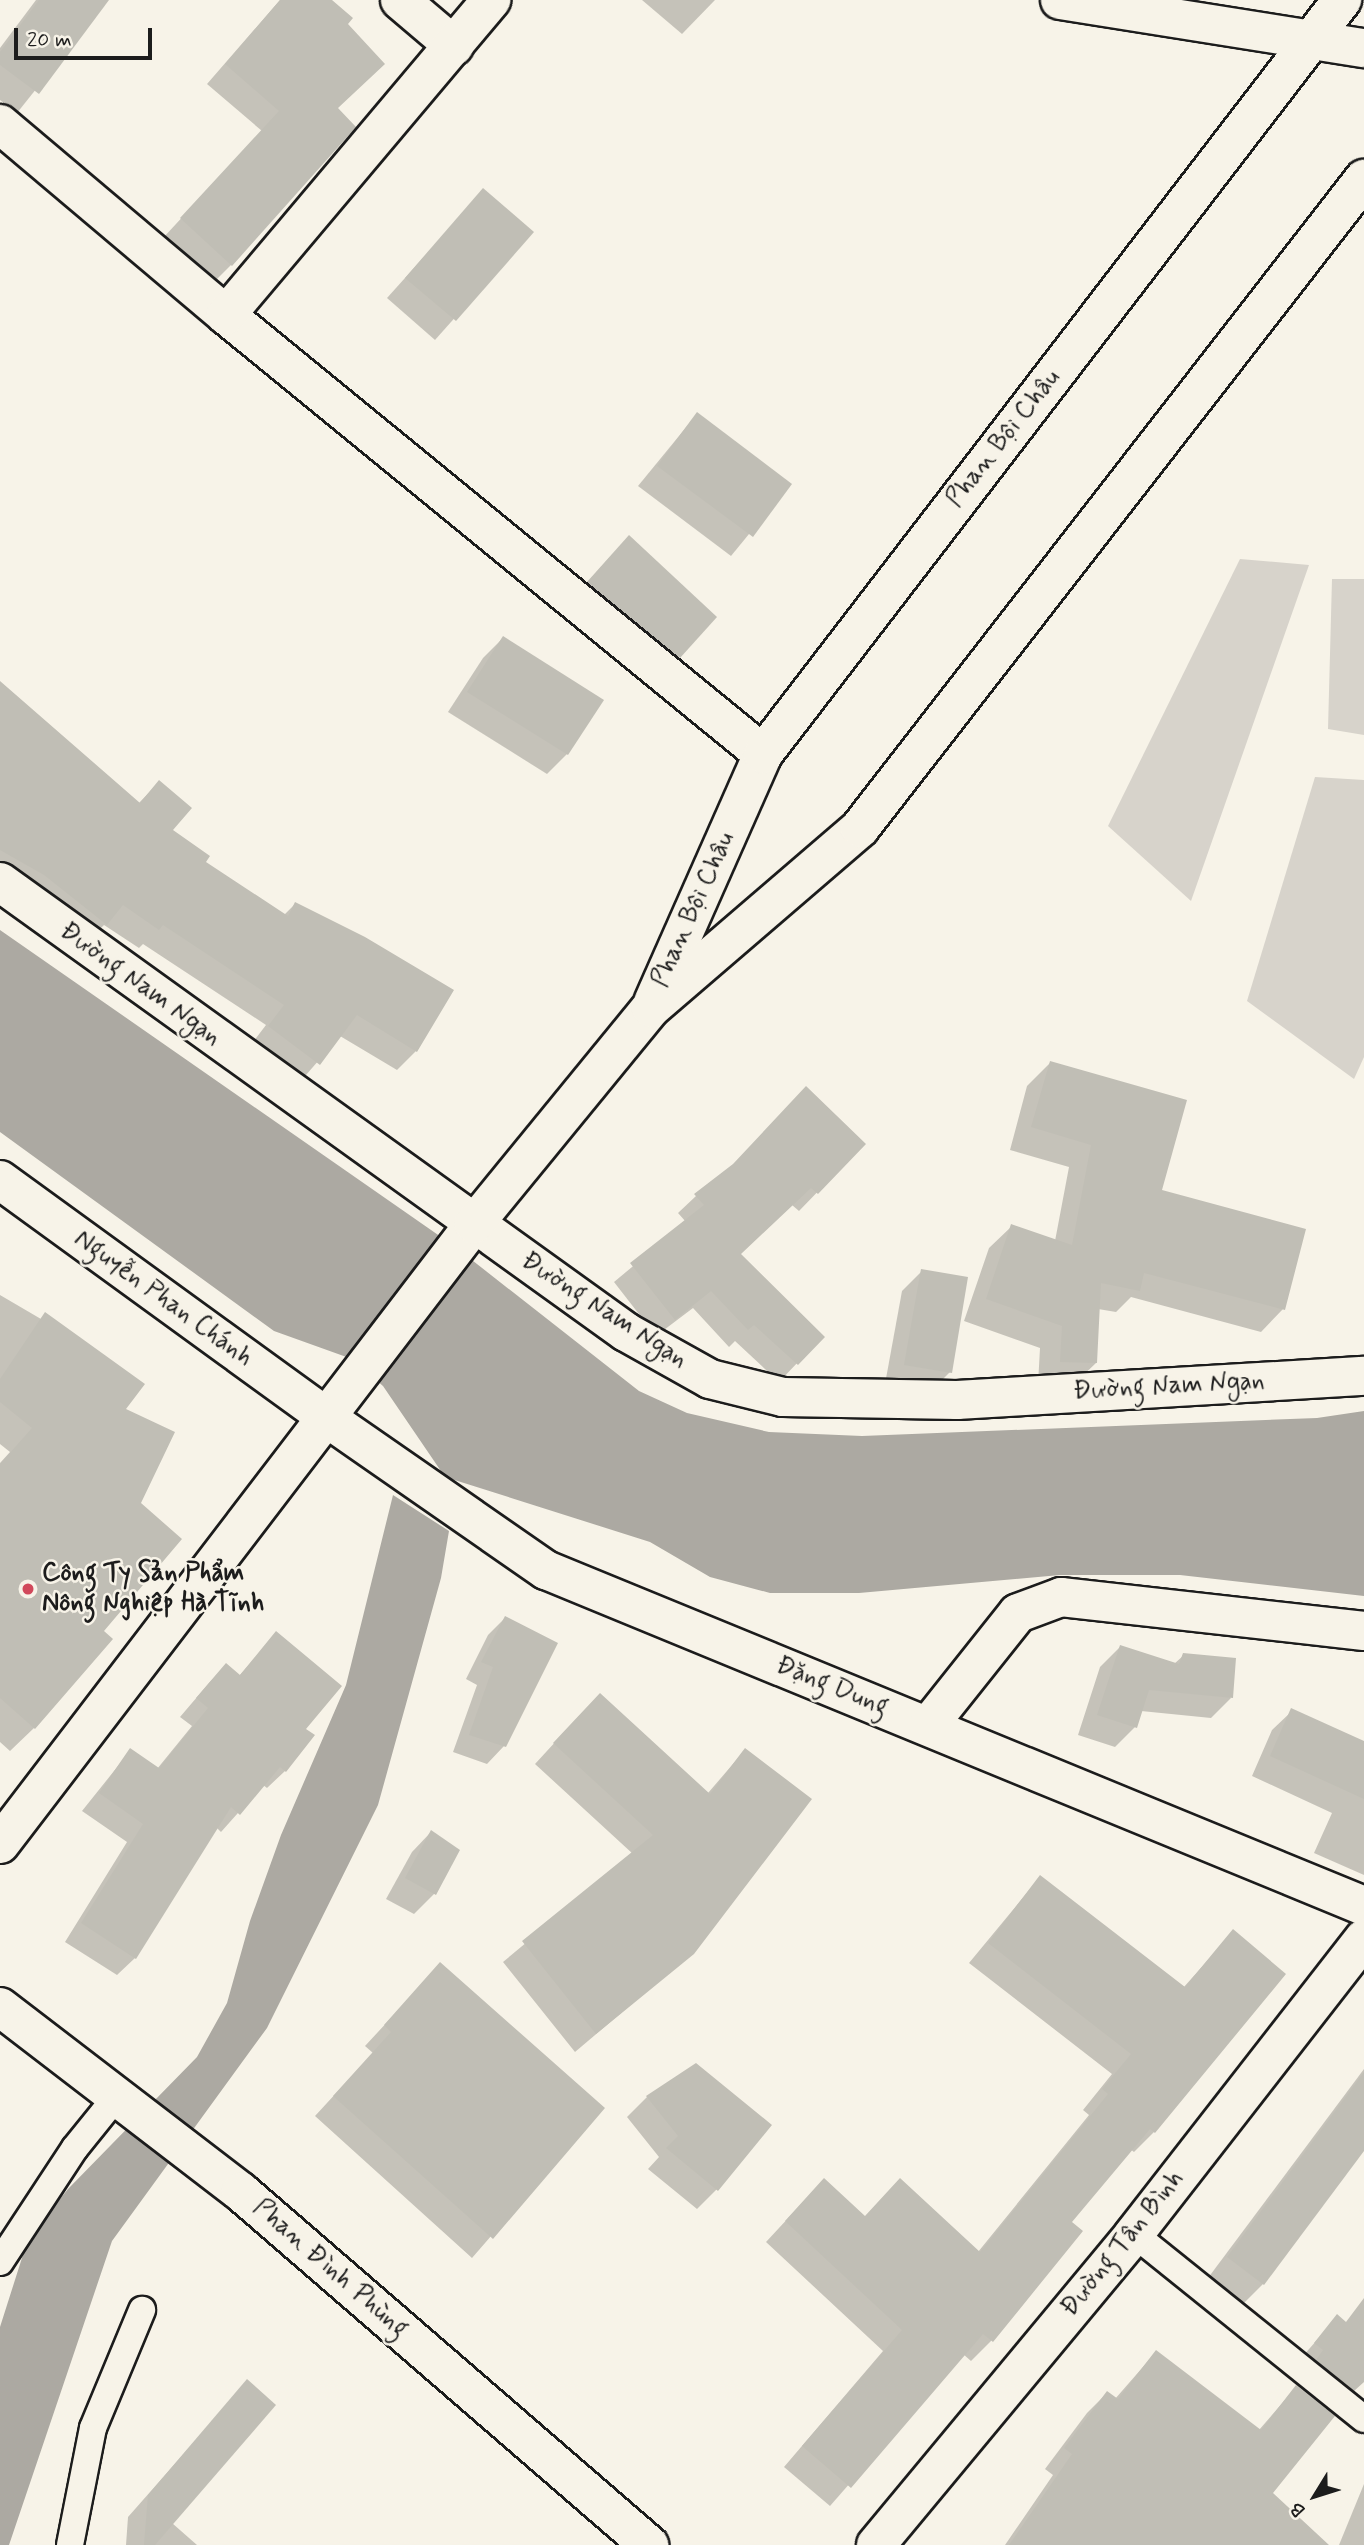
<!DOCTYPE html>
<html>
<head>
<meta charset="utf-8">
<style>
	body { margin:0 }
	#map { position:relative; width:1364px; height:2545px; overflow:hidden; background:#f7f3e8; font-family:Mynerve,sans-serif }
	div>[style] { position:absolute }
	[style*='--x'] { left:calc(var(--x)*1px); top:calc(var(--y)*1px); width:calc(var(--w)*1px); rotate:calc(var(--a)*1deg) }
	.green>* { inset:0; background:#d7d3cb }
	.water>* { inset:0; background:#aca9a2 }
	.shadow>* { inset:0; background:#0003 }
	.building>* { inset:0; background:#c0beb5 }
	.roads { filter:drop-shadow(2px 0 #1c1c1c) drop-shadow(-2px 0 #1c1c1c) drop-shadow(0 2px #1c1c1c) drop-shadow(0 -2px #1c1c1c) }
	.service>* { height:26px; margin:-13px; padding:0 13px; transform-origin:13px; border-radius:13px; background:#f7f3e8 }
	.minor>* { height:38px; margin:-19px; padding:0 19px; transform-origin:19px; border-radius:19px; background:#f7f3e8 }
	.tertiary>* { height:38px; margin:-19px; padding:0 19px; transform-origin:19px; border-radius:19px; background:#f7f3e8 }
	.secondary>* { height:38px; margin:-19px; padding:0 19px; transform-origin:19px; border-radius:19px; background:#f7f3e8 }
	.dots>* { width:19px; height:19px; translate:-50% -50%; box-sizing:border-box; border:4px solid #f7f3e8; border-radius:50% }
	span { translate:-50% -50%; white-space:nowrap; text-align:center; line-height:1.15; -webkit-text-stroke:5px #f7f3e8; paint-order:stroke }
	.street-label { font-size:26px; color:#1c1c1c }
	.poi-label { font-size:26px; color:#1c1c1c; font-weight:700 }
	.left { translate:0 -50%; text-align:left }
	.north { position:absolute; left:1280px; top:2461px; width:70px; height:70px; -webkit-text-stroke:5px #f7f3e8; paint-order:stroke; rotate:232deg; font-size:19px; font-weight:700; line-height:28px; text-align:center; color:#1c1c1c }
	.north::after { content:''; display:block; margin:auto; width:24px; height:32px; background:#1c1c1c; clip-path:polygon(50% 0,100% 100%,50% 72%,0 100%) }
	.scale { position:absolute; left:14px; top:28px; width:138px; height:32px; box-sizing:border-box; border:4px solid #1c1c1c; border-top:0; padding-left:9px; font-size:21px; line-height:24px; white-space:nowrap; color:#1c1c1c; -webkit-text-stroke:5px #f7f3e8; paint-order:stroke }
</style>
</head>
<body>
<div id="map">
	<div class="green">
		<div style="clip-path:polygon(1240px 559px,1309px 565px,1191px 901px,1108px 826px)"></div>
		<div style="clip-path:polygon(1332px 579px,1364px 579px,1364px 735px,1328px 729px)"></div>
		<div style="clip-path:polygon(1315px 777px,1364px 780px,1364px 1057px,1354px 1079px,1247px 1001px)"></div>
	</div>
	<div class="water">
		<div style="clip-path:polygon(0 930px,454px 1246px,639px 1391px,687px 1413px,769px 1432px,862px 1436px,1317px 1418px,1364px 1411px,1364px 1596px,1180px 1575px,1060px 1575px,859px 1593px,770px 1593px,710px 1577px,650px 1542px,445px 1477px,383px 1386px,352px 1359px,274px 1331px,0 1132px)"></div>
		<div style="clip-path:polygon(393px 1495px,449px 1531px,441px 1578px,378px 1805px,267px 2028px,112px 2241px,9px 2545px,0 2545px,0 2327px,28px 2239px,68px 2189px,197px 2057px,227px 2003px,250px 1921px,281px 1835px,346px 1685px)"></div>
	</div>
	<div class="shadow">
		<div style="clip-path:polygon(36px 0,86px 0,99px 10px,17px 113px,0 100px,0 48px)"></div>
		<div style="clip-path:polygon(280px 0,329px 0,345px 24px,336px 108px,231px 265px,212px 284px,163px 238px,262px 131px,207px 84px)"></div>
		<div style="clip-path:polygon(642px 0,715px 0,682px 34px)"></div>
		<div style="clip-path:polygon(484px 190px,531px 232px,435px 340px,387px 298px)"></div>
		<div style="clip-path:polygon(697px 414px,790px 484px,731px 556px,638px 486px)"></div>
		<div style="clip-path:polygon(609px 558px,678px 656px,659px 676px,569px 603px)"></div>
		<div style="clip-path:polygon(503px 638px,602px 700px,567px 754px,547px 774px,448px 712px,483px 658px)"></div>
		<div style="clip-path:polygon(0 682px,138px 804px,159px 782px,170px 831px,204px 862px,284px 915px,295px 904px,416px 1051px,397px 1070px,340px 1036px,299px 1083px,250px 1046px,266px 1025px,143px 944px,139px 948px,104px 925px,86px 943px,0 883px)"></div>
		<div style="clip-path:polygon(1050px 1063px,1159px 1191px,1283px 1309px,1261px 1332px,1131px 1297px,1116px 1312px,1098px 1309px,1096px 1363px,1073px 1385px,1038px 1384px,1040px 1348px,964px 1321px,989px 1248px,1012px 1226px,1055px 1241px,1069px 1167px,1010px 1150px,1027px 1086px)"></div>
		<div style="clip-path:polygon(864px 1144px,799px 1211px,792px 1205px,739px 1254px,822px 1337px,779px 1382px,735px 1341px,729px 1347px,693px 1308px,656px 1336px,614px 1282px,686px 1222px,678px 1213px,696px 1196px)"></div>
		<div style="clip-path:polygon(922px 1271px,950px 1372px,930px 1392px,885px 1384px,902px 1291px)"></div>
		<div style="clip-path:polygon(0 1295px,41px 1319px,124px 1410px,139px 1503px,101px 1631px,34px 1728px,10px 1751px,0 1742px,0 1463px,10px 1452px,0 1444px)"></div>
		<div style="clip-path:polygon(505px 1618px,504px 1746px,487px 1764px,453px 1752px,477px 1685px,466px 1679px,488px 1635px)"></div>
		<div style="clip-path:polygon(276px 1634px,285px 1771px,267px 1788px,263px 1785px,221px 1832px,216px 1827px,135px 1958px,117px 1975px,65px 1942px,127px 1842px,82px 1811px,130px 1751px,157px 1769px,192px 1726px,180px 1717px,209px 1683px,226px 1665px,239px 1676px)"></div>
		<div style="clip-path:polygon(1120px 1647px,1174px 1664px,1184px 1655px,1231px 1698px,1211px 1718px,1141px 1711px,1135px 1727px,1115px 1747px,1078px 1735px,1100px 1667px)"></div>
		<div style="clip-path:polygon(1292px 1711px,1364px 1743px,1364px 1875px,1314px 1853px,1332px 1813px,1252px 1776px,1272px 1730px)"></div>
		<div style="clip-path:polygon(580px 1715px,708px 1793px,745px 1750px,692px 1953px,575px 2052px,503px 1962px,633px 1854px,535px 1764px)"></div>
		<div style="clip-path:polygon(431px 1832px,458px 1850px,434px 1894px,414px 1914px,386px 1899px,412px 1852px)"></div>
		<div style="clip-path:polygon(1040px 1877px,1183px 1988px,1233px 1932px,1154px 2132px,1134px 2152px,1130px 2149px,1069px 2222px,1081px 2231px,991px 2341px,971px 2361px,963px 2354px,830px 2506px,784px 2467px,883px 2351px,766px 2242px,804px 2201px,978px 2252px,1089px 2115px,1083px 2110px,1112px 2074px,969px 1963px)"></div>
		<div style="clip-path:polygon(440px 1965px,602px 2108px,472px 2258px,315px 2116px,373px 2053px,365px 2046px)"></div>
		<div style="clip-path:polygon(695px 2065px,717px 2189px,697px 2209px,648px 2169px,659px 2157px,627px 2117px,647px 2097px)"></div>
		<div style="clip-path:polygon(1364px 2069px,1364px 2148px,1263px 2284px,1243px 2304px,1208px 2278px)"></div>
		<div style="clip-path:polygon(1337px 2317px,1364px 2338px,1364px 2376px,1333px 2410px,1296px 2364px)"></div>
		<div style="clip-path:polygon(1156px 2352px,1259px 2430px,1296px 2387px,1271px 2493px,1326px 2545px,1005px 2545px,1053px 2475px,1045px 2469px,1087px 2413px,1107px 2393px,1115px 2399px)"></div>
		<div style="clip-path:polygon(247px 2382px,172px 2523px,197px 2545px,126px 2545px,128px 2517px)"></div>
		<div style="clip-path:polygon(1364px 2484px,1364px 2545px,1339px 2545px)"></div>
	</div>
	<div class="building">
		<div style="clip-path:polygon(39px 0,109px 0,39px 94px,0 65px,0 52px)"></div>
		<div style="clip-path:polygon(280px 0,332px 0,353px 18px,348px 24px,385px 64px,338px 108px,356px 127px,232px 266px,180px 218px,279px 111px,225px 64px)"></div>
		<div style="clip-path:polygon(483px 188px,534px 232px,456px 321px,405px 278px)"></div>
		<div style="clip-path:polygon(697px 412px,792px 484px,753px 537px,657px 466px)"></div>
		<div style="clip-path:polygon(629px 535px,717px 617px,680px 658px,587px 582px)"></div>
		<div style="clip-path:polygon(503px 636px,604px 700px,568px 755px,467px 692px)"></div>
		<div style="clip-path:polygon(0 681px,140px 803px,159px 780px,192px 808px,173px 830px,210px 856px,206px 862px,288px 916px,295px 902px,365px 937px,454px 990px,417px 1052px,357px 1015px,320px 1065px,268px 1026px,284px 1005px,163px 925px,159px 930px,123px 905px,107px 925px,44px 875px,0 850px)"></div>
		<div style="clip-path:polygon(1050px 1061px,1187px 1100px,1162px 1190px,1306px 1229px,1285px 1310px,1144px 1273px,1140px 1291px,1101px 1283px,1097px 1363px,1060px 1362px,1062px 1326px,986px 1299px,1011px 1224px,1072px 1245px,1091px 1145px,1031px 1127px)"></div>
		<div style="clip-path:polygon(806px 1086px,866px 1144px,818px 1194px,811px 1188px,741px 1254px,825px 1337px,798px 1365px,754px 1325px,748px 1330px,711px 1291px,675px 1320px,630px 1263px,704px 1205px,694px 1194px,733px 1164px)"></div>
		<div style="clip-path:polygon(921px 1269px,968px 1277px,952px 1373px,904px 1365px)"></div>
		<div style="clip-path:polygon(45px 1312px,145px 1384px,126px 1409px,175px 1432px,141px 1503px,182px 1539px,104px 1631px,113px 1639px,35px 1729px,0 1698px,0 1464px,32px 1428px,0 1402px,0 1379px)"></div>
		<div style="clip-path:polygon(505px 1616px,558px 1643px,506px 1747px,469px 1735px,493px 1667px,481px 1662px)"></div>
		<div style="clip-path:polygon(276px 1631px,342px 1686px,306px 1729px,315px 1735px,286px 1772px,280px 1767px,240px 1815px,231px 1807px,136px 1959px,81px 1923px,143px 1824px,99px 1793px,130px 1748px,159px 1768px,208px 1708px,196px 1698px,226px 1663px,240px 1675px)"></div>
		<div style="clip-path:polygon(1120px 1645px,1179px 1664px,1183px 1653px,1236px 1658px,1233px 1698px,1149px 1690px,1137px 1728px,1097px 1715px)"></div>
		<div style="clip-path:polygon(600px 1693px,710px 1794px,745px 1748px,812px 1799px,694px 1954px,596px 2034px,522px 1941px,653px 1835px,553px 1743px)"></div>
		<div style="clip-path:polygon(1291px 1708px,1364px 1741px,1364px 1799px,1270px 1756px)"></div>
		<div style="clip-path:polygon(431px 1830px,460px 1850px,436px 1895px,405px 1878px)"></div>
		<div style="clip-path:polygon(1040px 1875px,1185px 1987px,1233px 1929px,1286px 1974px,1155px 2133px,1150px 2129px,1072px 2222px,1083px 2231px,993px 2342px,983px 2334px,851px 2488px,802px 2446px,902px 2330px,785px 2221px,824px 2178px,865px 2216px,900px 2178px,980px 2252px,1108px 2094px,1102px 2089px,1131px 2054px,988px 1943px)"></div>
		<div style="clip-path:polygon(440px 1962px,605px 2108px,493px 2239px,333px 2096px,391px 2032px,384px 2025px)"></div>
		<div style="clip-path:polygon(696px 2063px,772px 2125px,718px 2191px,666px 2148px,678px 2136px,646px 2096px)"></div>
		<div style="clip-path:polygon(1364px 2072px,1364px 2151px,1264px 2285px,1227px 2257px)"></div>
		<div style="clip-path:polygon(1364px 2298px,1364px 2382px,1354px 2391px,1316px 2360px,1323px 2350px,1314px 2343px,1337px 2314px,1346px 2322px)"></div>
		<div style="clip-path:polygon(1156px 2350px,1261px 2430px,1296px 2385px,1335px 2416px,1273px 2493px,1329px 2545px,1009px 2545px,1072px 2454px,1064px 2448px,1107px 2391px,1118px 2399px)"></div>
		<div style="clip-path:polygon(247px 2379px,276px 2405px,155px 2545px,144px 2545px,148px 2495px)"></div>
	</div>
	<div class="roads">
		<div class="service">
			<div style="--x:1134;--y:2234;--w:295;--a:38.8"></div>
			<div style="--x:0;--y:2262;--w:136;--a:-56.7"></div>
			<div style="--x:75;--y:2148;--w:67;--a:-51.1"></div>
			<div style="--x:70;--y:2545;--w:119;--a:-78.9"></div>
			<div style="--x:93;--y:2428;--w:128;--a:-67.4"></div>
		</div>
		<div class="minor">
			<div style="--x:400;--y:0;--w:71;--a:40.4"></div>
			<div style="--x:1060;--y:0;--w:308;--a:9"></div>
			<div style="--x:0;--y:124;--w:296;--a:40.2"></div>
			<div style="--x:226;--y:315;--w:694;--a:39.27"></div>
			<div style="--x:226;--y:315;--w:412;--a:-49.9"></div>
			<div style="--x:0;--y:882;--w:771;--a:35.71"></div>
			<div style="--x:626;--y:1332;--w:96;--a:29.2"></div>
			<div style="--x:710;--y:1379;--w:75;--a:13.9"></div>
			<div style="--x:783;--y:1397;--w:174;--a:1"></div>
			<div style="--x:957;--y:1400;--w:408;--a:-3.4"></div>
			<div style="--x:0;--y:1180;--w:404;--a:36"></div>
			<div style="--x:327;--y:1418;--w:267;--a:34.8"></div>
			<div style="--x:546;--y:1570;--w:884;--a:22.33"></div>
			<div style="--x:928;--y:1726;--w:144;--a:-51.5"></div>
			<div style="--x:1018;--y:1613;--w:46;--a:-20.4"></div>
			<div style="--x:1061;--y:1597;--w:305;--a:6.4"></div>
			<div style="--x:876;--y:2545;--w:404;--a:-50.3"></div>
			<div style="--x:1134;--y:2234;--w:374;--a:-52.1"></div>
		</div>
		<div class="tertiary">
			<div style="--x:654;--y:1000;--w:269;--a:-66.1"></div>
			<div style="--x:763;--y:754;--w:951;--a:-52.48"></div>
			<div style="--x:0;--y:1844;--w:780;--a:-52.6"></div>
			<div style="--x:474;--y:1224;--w:279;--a:-50.7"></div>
			<div style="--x:651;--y:1008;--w:276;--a:-40.7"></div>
			<div style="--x:860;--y:828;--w:822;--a:-52.17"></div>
		</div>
		<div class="secondary">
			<div style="--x:0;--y:2007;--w:304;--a:37.5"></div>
			<div style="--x:241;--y:2192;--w:540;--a:40.87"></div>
		</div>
	</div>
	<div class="dots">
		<div style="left:28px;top:1589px;background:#d1495b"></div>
	</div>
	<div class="street-label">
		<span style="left:1004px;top:439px;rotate:-52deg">Phan Bội Châu</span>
		<span style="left:694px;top:910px;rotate:-66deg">Phan Bội Châu</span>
		<span style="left:140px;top:985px;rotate:36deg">Đường Nam Ngạn</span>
		<span style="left:163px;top:1299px;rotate:36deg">Nguyễn Phan Chánh</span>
		<span style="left:604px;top:1311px;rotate:33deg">Đường Nam Ngạn</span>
		<span style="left:1169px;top:1387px;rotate:-3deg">Đường Nam Ngạn</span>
		<span style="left:832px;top:1687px;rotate:22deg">Đặng Dung</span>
		<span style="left:1123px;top:2244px;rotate:-51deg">Đường Tân Bình</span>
		<span style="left:330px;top:2269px;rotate:41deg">Phan Đình Phùng</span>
	</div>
	<div class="poi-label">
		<span class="left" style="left:42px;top:1589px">Công Ty Sản Phẩm<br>Nông Nghiệp Hà Tĩnh</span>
	</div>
	<div class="north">B</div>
	<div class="scale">20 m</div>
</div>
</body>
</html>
